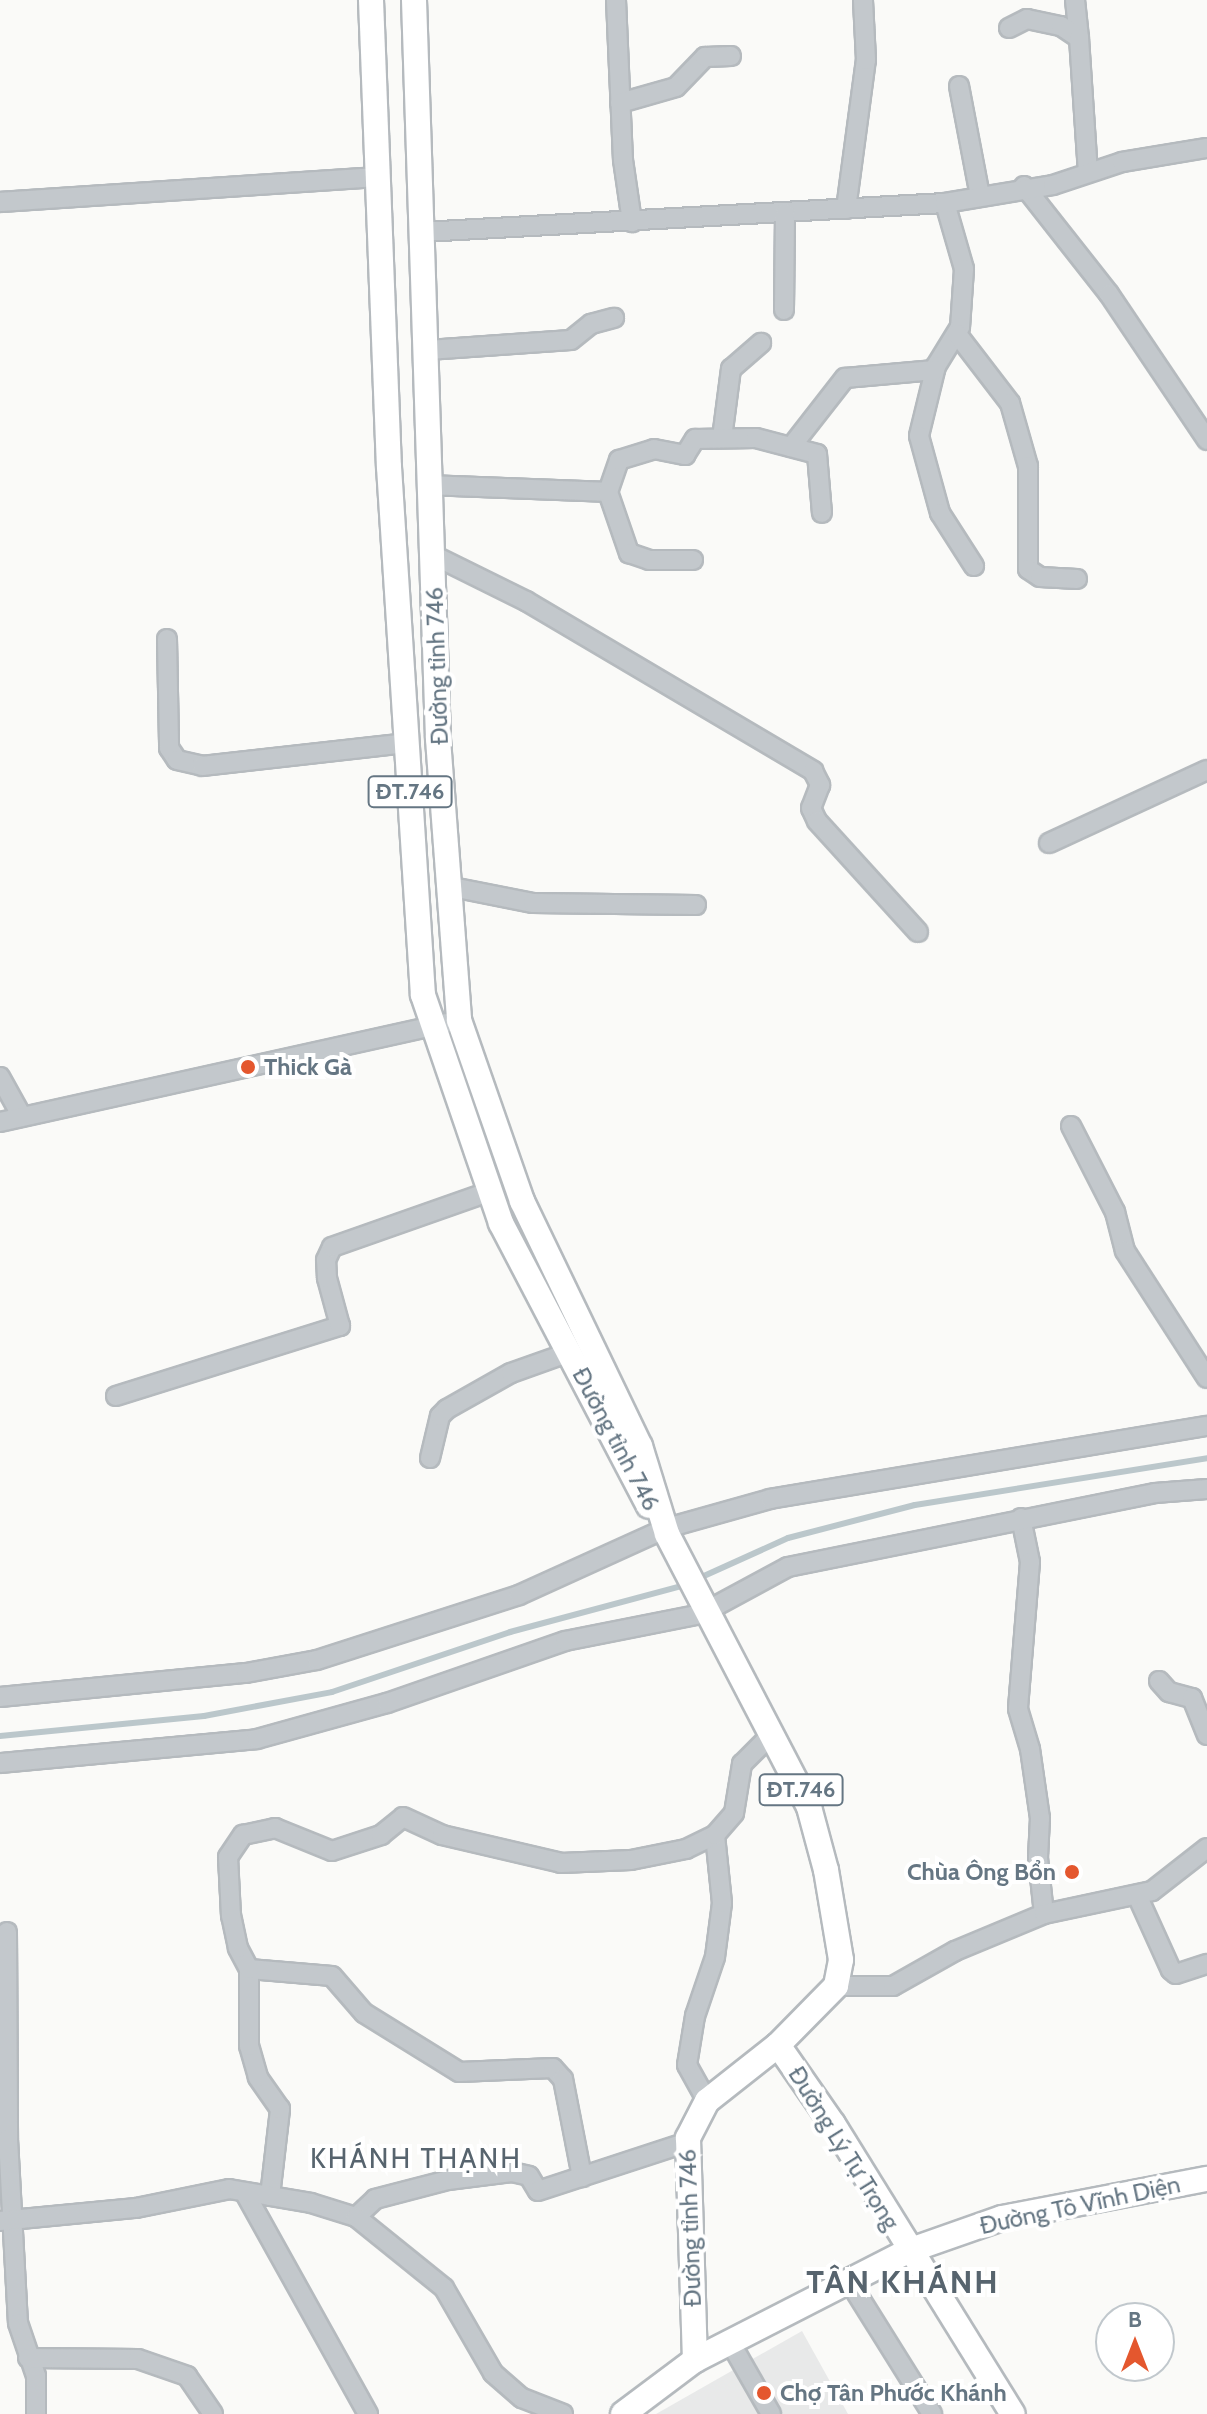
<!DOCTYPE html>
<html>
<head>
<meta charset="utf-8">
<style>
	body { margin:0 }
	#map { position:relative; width:1207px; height:2414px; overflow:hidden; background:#fafaf8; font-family:Cabin,sans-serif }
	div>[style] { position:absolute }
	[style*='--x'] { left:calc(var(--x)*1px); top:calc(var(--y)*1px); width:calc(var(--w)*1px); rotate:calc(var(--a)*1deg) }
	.built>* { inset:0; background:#e8e9e9 }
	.stream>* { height:6px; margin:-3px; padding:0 3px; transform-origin:3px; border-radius:3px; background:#bbc7cb }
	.roads { filter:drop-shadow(2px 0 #b5babe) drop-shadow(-2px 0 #b5babe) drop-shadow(0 2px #b5babe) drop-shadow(0 -2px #b5babe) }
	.minor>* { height:18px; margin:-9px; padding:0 9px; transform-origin:9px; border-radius:9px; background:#c3c8cc }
	.major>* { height:24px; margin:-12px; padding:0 12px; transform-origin:12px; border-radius:12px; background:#fff }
	.dots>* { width:22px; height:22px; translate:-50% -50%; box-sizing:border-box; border:4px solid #fff; border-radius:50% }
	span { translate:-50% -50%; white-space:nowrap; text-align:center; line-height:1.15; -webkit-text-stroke:8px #fff; paint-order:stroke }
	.shield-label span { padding:2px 6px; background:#fff; border:2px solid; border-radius:6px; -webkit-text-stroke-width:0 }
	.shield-label { font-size:22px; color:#657683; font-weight:700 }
	.street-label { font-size:24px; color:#657683 }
	.poi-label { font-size:24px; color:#657683; font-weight:700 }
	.left { translate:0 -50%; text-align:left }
	.right { translate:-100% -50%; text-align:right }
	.quarter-label { font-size:28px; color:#57646e; letter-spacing:2px }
	.district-label { font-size:32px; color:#57646e; font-weight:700; letter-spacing:2px }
	.north { position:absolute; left:1095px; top:2302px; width:80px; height:80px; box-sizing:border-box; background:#fff; border:2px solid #c1c8cd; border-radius:50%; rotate:0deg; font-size:22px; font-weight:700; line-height:32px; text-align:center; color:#657683 }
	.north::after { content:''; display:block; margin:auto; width:28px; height:36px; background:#e4572e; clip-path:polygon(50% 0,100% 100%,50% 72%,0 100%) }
</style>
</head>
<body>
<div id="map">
	<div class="built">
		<div style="clip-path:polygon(802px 2331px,848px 2414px,656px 2414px)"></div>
	</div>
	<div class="stream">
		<div style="--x:695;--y:1580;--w:102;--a:-24.3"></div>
		<div style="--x:788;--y:1538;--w:131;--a:-14.6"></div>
		<div style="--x:915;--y:1505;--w:296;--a:-9.1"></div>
		<div style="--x:0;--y:1736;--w:205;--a:-5.6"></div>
		<div style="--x:204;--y:1716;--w:130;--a:-10.6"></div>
		<div style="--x:332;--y:1692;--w:188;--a:-18.6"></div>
		<div style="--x:510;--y:1632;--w:181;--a:-15"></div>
	</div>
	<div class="roads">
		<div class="minor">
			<div style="--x:616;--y:0;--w:160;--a:87.5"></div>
			<div style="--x:623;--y:160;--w:63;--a:81.7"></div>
			<div style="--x:1075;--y:0;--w:38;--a:84"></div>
			<div style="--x:1009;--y:28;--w:20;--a:-27"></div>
			<div style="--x:1027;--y:19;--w:35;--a:12"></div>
			<div style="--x:1061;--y:26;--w:22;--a:34"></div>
			<div style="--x:1079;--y:38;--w:135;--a:86.2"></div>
			<div style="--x:959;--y:86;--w:112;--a:79.2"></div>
			<div style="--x:620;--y:103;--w:58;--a:-15.9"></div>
			<div style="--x:676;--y:87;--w:42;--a:-46"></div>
			<div style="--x:705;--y:57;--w:26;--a:-2"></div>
			<div style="--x:1024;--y:186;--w:137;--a:51.8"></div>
			<div style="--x:1109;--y:294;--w:176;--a:56.1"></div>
			<div style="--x:0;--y:202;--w:381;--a:-3.8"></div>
			<div style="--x:945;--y:203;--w:69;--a:73.9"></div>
			<div style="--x:964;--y:269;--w:58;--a:93.9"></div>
			<div style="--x:960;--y:327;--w:46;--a:121.6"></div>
			<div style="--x:936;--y:366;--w:72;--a:103.7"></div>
			<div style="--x:919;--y:436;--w:80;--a:74.7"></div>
			<div style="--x:940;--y:513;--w:63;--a:57.3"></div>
			<div style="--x:846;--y:209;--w:150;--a:-82.4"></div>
			<div style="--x:866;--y:60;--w:60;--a:-92.9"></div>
			<div style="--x:423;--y:232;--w:523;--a:-3.18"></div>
			<div style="--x:945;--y:203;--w:109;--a:-9.5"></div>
			<div style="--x:1053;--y:185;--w:73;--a:-18.4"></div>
			<div style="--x:1122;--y:162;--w:86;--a:-9.4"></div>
			<div style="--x:784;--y:310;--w:97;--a:-89.4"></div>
			<div style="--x:957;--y:334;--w:87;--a:52.5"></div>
			<div style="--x:1010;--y:403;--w:66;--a:74.1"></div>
			<div style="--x:1028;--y:466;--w:103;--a:90"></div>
			<div style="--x:1028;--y:569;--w:14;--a:34"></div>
			<div style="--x:1040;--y:577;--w:37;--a:3"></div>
			<div style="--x:428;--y:350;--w:143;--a:-4"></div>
			<div style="--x:571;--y:340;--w:26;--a:-39"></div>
			<div style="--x:591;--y:324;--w:24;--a:-15"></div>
			<div style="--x:722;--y:438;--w:70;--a:-82.6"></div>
			<div style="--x:731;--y:369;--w:40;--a:-41"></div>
			<div style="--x:791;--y:447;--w:88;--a:-52"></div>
			<div style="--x:845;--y:378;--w:90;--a:-5.1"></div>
			<div style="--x:429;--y:485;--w:179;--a:2.2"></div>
			<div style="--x:608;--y:492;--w:65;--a:71"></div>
			<div style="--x:629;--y:553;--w:21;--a:19"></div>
			<div style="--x:649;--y:560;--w:44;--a:0"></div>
			<div style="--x:608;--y:492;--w:34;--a:-71"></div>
			<div style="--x:619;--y:460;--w:37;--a:-17"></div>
			<div style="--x:654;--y:449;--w:32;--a:11"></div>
			<div style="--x:685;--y:455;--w:19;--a:-58"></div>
			<div style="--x:695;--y:439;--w:61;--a:-0.9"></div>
			<div style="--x:756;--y:438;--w:63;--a:14.7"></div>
			<div style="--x:817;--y:454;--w:59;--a:85.2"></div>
			<div style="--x:433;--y:555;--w:104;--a:26.3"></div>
			<div style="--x:526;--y:601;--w:334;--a:30.6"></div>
			<div style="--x:813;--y:771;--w:16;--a:63"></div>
			<div style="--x:820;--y:785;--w:25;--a:111"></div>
			<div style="--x:811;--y:808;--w:14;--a:65"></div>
			<div style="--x:817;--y:821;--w:150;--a:47.7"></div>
			<div style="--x:167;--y:639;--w:109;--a:88.9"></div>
			<div style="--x:169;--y:748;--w:14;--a:56"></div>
			<div style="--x:177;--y:760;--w:26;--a:13"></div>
			<div style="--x:202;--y:766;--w:205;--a:-6.4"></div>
			<div style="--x:1049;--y:843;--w:174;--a:-24.8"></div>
			<div style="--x:447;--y:886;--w:88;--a:11.2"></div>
			<div style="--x:533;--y:903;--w:163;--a:0.7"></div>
			<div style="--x:0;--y:1077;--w:43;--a:61.1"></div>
			<div style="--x:0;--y:1122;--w:456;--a:-12.5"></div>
			<div style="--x:1071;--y:1126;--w:97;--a:62.9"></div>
			<div style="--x:1115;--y:1212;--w:40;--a:75.6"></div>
			<div style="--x:1125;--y:1251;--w:151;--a:57.2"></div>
			<div style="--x:116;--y:1396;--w:235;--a:-17.4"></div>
			<div style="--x:340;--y:1326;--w:50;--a:-105.2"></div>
			<div style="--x:327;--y:1278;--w:18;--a:-93"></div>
			<div style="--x:326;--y:1260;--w:14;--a:-65"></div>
			<div style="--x:332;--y:1247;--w:165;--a:-19.4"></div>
			<div style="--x:430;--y:1458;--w:43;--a:-76.6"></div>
			<div style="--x:440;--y:1416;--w:10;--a:-45"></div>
			<div style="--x:447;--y:1409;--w:73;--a:-29.4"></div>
			<div style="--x:511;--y:1373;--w:63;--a:-19.6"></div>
			<div style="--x:1021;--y:1518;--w:45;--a:78.4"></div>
			<div style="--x:1030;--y:1562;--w:147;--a:94.7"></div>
			<div style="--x:1018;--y:1709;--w:42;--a:73.3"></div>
			<div style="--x:1030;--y:1749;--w:70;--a:81.8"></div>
			<div style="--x:1040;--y:1818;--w:40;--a:92.9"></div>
			<div style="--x:1038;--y:1858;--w:56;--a:83.9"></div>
			<div style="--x:1159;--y:1681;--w:15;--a:48"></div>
			<div style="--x:1169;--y:1692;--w:24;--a:15"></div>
			<div style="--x:1192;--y:1698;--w:40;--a:68"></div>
			<div style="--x:0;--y:1697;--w:247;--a:-5.6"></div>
			<div style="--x:246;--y:1673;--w:72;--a:-10.4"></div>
			<div style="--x:317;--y:1660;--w:212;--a:-17.8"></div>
			<div style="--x:519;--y:1595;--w:162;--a:-24.4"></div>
			<div style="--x:667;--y:1528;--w:107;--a:-15.7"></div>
			<div style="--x:770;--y:1499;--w:443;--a:-9.5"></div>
			<div style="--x:0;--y:1763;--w:258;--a:-5.3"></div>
			<div style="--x:257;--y:1739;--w:135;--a:-15.5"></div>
			<div style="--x:387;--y:1703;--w:188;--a:-19.2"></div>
			<div style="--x:565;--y:1641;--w:139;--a:-11.2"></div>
			<div style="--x:701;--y:1614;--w:99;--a:-28.4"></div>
			<div style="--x:788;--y:1567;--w:374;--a:-11.4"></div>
			<div style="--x:1155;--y:1493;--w:52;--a:-4.4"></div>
			<div style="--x:1137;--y:1895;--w:82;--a:65.6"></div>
			<div style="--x:1171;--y:1970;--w:6;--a:39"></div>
			<div style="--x:1176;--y:1974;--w:33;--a:-18"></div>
			<div style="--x:7;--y:1932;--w:207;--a:89.7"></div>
			<div style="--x:8;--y:2139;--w:184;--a:86.9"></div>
			<div style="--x:18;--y:2323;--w:56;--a:71.2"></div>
			<div style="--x:36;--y:2376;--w:38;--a:90"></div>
			<div style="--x:249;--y:1969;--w:83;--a:4.8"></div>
			<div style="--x:332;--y:1976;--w:49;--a:49.1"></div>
			<div style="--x:364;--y:2013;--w:112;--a:31.8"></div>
			<div style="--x:459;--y:2072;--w:94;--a:-2.4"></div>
			<div style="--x:553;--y:2068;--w:15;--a:48"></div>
			<div style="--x:563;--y:2079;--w:100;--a:79"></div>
			<div style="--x:836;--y:1986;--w:57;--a:0"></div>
			<div style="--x:893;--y:1986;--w:71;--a:-29.4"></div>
			<div style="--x:955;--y:1951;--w:96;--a:-22.6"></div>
			<div style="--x:1044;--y:1914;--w:110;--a:-12"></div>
			<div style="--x:1152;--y:1891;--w:70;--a:-38"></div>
			<div style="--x:707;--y:2101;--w:41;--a:-119.1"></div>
			<div style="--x:687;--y:2065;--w:50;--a:-80.7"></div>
			<div style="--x:695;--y:2016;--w:62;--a:-71.3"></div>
			<div style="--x:715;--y:1957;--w:54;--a:-82.6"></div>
			<div style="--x:722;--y:1903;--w:68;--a:-95.9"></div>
			<div style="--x:245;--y:2193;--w:253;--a:60.9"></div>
			<div style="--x:270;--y:2196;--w:88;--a:-83.4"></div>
			<div style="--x:280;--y:2109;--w:39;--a:-125"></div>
			<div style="--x:258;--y:2077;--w:32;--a:-106"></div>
			<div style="--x:249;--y:2046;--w:77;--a:-90"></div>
			<div style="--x:249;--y:1969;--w:24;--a:-118"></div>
			<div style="--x:238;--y:1948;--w:33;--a:-102"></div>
			<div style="--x:231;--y:1916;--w:59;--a:-92.9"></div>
			<div style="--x:228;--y:1857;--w:27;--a:-56"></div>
			<div style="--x:243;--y:1835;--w:33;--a:-12"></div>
			<div style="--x:275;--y:1828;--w:61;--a:22"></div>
			<div style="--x:332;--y:1851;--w:52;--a:-18.1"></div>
			<div style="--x:381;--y:1835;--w:28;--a:-39"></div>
			<div style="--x:403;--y:1817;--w:43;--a:24.8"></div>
			<div style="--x:442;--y:1835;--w:122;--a:13.2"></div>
			<div style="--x:561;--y:1863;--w:70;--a:-2.5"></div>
			<div style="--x:631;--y:1860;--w:56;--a:-11.3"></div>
			<div style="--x:686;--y:1849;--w:32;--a:-26"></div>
			<div style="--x:715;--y:1835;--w:29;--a:-49"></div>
			<div style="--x:734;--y:1813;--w:50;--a:-80.7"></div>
			<div style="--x:742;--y:1764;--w:44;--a:-45"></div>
			<div style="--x:356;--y:2217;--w:26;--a:-43"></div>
			<div style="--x:375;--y:2199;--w:75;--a:-14.6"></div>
			<div style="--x:448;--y:2180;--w:64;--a:-7.1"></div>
			<div style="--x:512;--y:2172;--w:17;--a:13"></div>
			<div style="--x:529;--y:2176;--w:17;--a:59"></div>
			<div style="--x:538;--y:2191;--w:158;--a:-18.1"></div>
			<div style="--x:0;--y:2221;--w:137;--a:-5.5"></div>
			<div style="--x:136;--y:2208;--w:95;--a:-11.5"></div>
			<div style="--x:229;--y:2189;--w:83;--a:9.7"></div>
			<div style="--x:311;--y:2203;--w:47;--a:17.3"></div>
			<div style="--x:356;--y:2217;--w:113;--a:38.9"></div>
			<div style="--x:444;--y:2288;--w:98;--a:60"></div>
			<div style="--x:493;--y:2373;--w:38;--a:41"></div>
			<div style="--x:522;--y:2398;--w:44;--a:21.3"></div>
			<div style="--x:849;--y:2281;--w:157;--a:58"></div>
			<div style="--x:730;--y:2342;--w:83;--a:60.3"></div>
			<div style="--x:28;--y:2358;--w:110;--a:0.5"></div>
			<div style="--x:138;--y:2359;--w:52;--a:19.1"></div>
			<div style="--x:187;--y:2376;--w:46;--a:55.6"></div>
		</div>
		<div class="major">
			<div style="--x:371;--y:0;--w:467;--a:87.8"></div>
			<div style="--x:389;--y:467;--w:529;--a:86.32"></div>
			<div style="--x:423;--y:995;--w:241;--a:71.1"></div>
			<div style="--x:501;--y:1223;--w:319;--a:62.4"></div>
			<div style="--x:414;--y:0;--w:739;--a:88.14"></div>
			<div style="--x:438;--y:739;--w:282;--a:85.7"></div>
			<div style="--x:459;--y:1020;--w:192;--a:70.8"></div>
			<div style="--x:522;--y:1201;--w:272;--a:64.3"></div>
			<div style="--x:640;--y:1446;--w:92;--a:72.9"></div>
			<div style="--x:667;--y:1534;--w:308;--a:62.5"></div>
			<div style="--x:809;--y:1807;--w:65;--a:74.9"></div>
			<div style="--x:826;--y:1870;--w:91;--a:80.5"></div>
			<div style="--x:841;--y:1960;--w:26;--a:101"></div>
			<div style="--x:836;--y:1986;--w:83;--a:134.5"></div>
			<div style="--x:778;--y:2045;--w:90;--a:141.7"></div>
			<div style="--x:707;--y:2101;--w:42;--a:117.2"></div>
			<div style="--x:688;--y:2138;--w:222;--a:88.2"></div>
			<div style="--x:778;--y:2045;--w:96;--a:55.2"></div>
			<div style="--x:833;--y:2124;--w:341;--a:58.2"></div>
			<div style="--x:623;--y:2414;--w:90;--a:-36.9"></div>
			<div style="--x:695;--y:2360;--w:239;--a:-27.1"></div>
			<div style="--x:908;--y:2251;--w:100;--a:-19.3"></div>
			<div style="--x:1002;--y:2218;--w:209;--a:-10.8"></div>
		</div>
	</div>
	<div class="dots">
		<div style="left:248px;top:1067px;background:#e4572e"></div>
		<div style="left:1072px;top:1872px;background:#e4572e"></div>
		<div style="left:764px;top:2393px;background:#e4572e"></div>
	</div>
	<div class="shield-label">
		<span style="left:410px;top:792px">ĐT.746</span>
		<span style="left:801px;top:1790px">ĐT.746</span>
	</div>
	<div class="street-label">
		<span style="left:437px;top:666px;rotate:-92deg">Đường tỉnh 746</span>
		<span style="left:616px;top:1439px;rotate:62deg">Đường tỉnh 746</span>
		<span style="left:844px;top:2148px;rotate:58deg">Đường Lý Tự Trọng</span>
		<span style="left:1080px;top:2205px;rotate:-12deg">Đường Tô Vĩnh Diện</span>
		<span style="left:690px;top:2228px;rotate:-92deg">Đường tỉnh 746</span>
	</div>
	<div class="poi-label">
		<span class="left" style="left:264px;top:1067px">Thick Gà</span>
		<span class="right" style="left:1056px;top:1872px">Chùa Ông Bổn</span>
		<span class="left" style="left:780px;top:2393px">Chợ Tân Phước Khánh</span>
	</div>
	<div class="quarter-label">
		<span style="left:416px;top:2158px">KHÁNH THẠNH</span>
	</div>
	<div class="district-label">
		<span style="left:903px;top:2282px">TÂN KHÁNH</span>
	</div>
	<div class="north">B</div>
</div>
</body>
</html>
